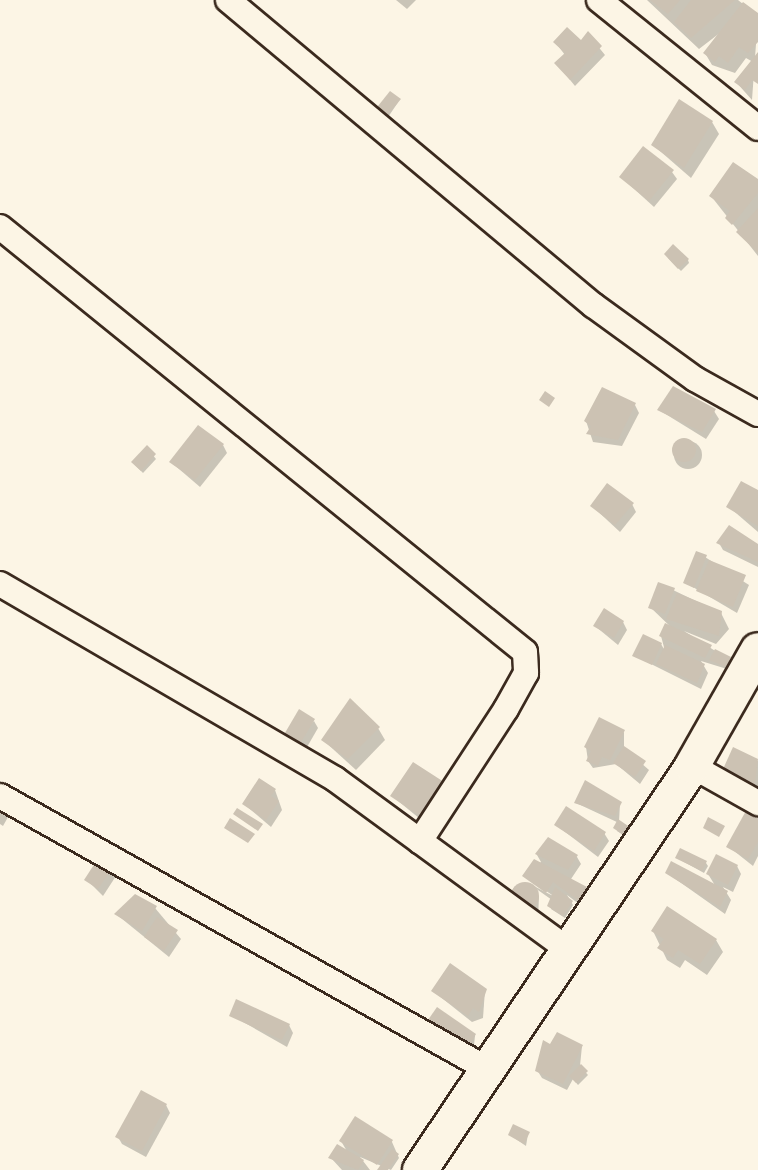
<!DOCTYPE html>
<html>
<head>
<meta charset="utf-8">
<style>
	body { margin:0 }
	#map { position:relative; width:758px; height:1170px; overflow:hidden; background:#fcf5e5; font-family:"Indie Flower",sans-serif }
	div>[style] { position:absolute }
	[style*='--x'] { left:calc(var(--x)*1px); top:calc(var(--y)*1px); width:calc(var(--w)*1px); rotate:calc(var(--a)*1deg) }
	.shadow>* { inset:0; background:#0003 }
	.round { border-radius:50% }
	.building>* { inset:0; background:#ccc2b3 }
	.roads { filter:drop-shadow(2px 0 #3b2a1e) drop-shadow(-2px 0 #3b2a1e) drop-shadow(0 2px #3b2a1e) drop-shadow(0 -2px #3b2a1e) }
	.street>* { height:24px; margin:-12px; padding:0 12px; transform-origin:12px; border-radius:12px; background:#fcf5e5 }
	.secondary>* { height:34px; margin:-17px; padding:0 17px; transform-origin:17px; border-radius:17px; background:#fcf5e5 }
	span { translate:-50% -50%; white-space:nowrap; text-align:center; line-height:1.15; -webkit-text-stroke:8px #fcf5e5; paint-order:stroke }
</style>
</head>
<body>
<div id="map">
	<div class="shadow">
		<div style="clip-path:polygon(396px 0,416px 0,407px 9px)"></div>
		<div style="clip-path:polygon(647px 0,738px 0,758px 16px,752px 100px,736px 82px,753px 62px,746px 58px,735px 73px,712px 65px,705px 53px,725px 29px,699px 49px)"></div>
		<div style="clip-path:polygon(588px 34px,605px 55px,575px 86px,557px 64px,565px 55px,555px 42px,581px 42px)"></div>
		<div style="clip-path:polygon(399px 101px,386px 120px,378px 115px)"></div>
		<div style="clip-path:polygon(712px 122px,719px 134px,691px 178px,653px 145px)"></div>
		<div style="clip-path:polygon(672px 172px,677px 179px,654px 207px,621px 177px)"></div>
		<div style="clip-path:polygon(758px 182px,758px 256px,711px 196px)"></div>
		<div style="clip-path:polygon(668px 258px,688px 260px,689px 263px,681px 271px)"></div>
		<div style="clip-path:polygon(635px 405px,639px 413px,622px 446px,593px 442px,586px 421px)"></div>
		<div style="clip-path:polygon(659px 410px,714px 411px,719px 419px,706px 439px)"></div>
		<div class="round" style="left:674px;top:441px;width:28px;height:28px"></div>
		<div style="clip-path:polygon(223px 445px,227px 453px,200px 487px,172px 463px)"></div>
		<div style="clip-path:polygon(147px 448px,156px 459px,143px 473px,135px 465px)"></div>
		<div style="clip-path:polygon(758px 492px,758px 532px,729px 507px)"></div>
		<div style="clip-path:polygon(632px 504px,636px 512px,620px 532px,592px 506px)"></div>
		<div style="clip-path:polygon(719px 543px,758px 547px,758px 567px,723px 550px)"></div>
		<div style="clip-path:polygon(705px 557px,749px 585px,737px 613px,686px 583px)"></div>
		<div style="clip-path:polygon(673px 590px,721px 613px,729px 629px,716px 644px,684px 631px,731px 661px,727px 669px,701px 661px,708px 673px,701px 689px,635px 656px,661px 644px,665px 651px,661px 636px,675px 631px,650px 607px)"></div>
		<div style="clip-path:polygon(623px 622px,627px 630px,618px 645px,595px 626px)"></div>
		<div style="clip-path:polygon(314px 721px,318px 728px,303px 754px,289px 745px)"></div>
		<div style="clip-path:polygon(378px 728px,385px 740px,356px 770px,323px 740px)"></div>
		<div style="clip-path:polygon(624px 732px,624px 748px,649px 770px,640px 784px,616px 764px,593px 768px,588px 761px,586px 747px)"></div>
		<div style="clip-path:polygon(734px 750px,758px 761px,758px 800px)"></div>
		<div style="clip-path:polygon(442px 783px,447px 791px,425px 823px,392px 796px)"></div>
		<div style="clip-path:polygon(275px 790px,282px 810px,271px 827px,244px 804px)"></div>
		<div style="clip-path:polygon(0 801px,12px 810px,3px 826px,0 824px)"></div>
		<div style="clip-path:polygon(576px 803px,620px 804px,619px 822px,631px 840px,617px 831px,619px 823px)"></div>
		<div style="clip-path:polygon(758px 817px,758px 856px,753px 866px,729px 847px)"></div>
		<div style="clip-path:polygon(556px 825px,604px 833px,609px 841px,598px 857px)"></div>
		<div style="clip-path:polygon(537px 855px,577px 857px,581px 864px,571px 879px,590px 896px,583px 907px,567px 895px,573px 905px,565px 918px,551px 909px,552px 900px,528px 883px,555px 897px,524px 876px,541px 862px)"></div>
		<div style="clip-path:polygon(677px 858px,706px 863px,708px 866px,704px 873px)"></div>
		<div style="clip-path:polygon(737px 866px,741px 874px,733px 892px,723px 887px,731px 900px,725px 914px,667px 873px,716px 887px,708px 874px)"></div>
		<div style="clip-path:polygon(112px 868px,116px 876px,103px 896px,87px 880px)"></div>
		<div style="clip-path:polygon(515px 886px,539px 896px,538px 920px,509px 895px)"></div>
		<div style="clip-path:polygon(155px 908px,181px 939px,169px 957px,116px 914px)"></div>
		<div style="clip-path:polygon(653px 931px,716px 940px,723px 952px,707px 975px,685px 960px,680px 968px,667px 960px)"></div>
		<div style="clip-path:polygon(485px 990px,483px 1018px,472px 1022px,433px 991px)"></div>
		<div style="clip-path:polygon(231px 1015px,289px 1025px,293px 1033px,287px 1047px)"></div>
		<div style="clip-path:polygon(430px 1020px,475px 1036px,473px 1054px,435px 1028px)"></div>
		<div style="clip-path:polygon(551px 1046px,582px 1046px,580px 1066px,588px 1075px,578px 1085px,573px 1079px,567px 1090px,542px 1078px,537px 1070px)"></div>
		<div style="clip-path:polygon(166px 1105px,170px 1113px,146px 1157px,122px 1144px,118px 1137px)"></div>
		<div style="clip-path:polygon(528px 1134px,526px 1146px,510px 1135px)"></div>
		<div style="clip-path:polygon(341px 1141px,392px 1142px,399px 1158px,391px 1170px,360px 1157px,370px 1170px,342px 1170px,331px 1158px,348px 1153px)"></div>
	</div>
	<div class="building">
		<div style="clip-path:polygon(650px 0,680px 0,668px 14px)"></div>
		<div style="clip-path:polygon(691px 0,735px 0,691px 38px,674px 22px)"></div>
		<div style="clip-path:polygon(743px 2px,758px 13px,758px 42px,748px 53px,739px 47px,728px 63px,719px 56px,715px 62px,703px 53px)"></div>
		<div style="clip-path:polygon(567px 27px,581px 40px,588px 31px,602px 46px,570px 80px,554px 63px,565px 53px,553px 42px)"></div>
		<div style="clip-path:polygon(758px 52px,758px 84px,752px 80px,745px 90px,734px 82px)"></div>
		<div style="clip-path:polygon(390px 91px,401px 99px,384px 119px,374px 111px)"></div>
		<div style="clip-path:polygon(679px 99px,713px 121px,684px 168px,651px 145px)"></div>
		<div style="clip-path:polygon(643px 146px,674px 170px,649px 201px,619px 177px)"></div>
		<div style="clip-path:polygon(733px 162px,758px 179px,758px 193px,732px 225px,725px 218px,730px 211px,709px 196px)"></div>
		<div style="clip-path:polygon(758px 208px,758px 253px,736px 232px)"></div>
		<div style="clip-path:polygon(673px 244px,689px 259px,678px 269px,664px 254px)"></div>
		<div style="clip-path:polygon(673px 386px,716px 409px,702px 432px,657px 410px)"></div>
		<div style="clip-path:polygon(602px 387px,636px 403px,618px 440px,586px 434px,591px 426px,584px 421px)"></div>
		<div style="clip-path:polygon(545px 391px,555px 398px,549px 407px,539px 400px)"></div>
		<div style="clip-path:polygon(198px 425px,224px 444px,195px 480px,169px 462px)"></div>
		<div class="round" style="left:672px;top:438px;width:24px;height:24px"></div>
		<div style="clip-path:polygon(147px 445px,156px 454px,141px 471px,131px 462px)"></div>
		<div style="clip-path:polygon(741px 481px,758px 490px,758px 526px,726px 507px)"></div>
		<div style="clip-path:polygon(607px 483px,634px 503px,615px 525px,590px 506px)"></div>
		<div style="clip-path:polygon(729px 525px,758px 544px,758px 562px,716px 543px)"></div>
		<div style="clip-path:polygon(696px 551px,707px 555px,694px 588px,683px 583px)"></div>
		<div style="clip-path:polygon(709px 560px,746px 575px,733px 607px,696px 591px)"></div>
		<div style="clip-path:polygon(658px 582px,675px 588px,665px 614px,648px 608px)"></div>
		<div style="clip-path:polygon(677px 593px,722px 611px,719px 636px,666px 619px)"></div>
		<div style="clip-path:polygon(604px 608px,624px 621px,614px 638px,593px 626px)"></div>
		<div style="clip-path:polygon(665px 623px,712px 645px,705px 658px,659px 636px)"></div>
		<div style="clip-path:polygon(643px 634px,662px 643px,652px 665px,632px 656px)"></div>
		<div style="clip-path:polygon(665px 645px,705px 664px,697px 683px,656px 664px)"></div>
		<div style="clip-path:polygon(715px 649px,731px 657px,726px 667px,709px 660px)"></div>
		<div style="clip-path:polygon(350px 698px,380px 727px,348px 759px,321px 740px)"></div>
		<div style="clip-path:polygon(299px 709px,315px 719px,298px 747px,282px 738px)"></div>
		<div style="clip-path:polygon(599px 717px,625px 730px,610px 760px,602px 757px,598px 766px,586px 761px,591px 751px,584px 747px)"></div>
		<div style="clip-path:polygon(624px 746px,646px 761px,635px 777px,613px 763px)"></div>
		<div style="clip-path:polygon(733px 747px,758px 759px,754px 793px,719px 778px)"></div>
		<div style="clip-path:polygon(413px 762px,444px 782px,439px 789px,445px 793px,420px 816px,390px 796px)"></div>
		<div style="clip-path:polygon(259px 778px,276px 789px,271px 796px,279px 801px,266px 820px,242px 804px)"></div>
		<div style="clip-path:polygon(585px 780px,622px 802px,615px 816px,574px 803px)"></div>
		<div style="clip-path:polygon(566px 806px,606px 832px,594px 851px,554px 825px)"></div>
		<div style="clip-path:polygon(237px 808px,263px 824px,258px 831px,233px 814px)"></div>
		<div style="clip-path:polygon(747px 809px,758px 815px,758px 842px,748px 859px,726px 847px)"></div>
		<div style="clip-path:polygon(708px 817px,725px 826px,719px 837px,703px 828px)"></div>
		<div style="clip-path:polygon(230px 818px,255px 834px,248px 843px,224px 828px)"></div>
		<div style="clip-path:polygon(618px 819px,634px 830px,628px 838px,613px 828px)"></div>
		<div style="clip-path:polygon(548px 837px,578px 855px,568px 870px,535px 854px)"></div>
		<div style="clip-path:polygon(680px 848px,707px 861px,702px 871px,675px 858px)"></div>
		<div style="clip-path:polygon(716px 854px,738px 865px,728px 885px,706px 874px)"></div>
		<div style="clip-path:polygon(99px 857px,113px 867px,98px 889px,84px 880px)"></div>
		<div style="clip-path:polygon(534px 859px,587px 887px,579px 901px,553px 882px,546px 893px,522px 876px)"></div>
		<div style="clip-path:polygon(671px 861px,728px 891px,720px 907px,665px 873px)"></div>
		<div class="round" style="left:511px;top:882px;width:28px;height:28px"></div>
		<div style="clip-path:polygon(555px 887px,573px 901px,563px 916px,547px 906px)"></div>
		<div style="clip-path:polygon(135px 894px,157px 906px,142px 931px,114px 914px)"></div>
		<div style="clip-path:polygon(667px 906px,717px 939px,700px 964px,678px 950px,673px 958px,657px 948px,664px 939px,651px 931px)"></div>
		<div style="clip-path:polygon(157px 917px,178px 930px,164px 951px,144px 937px)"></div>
		<div style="clip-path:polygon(450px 963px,487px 989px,479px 1012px,473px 1008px,468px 1016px,431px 991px)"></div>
		<div style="clip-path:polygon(236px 999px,290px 1024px,282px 1040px,229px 1016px)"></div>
		<div style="clip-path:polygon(437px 1007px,476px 1034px,468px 1048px,428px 1020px)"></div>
		<div style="clip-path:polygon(557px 1032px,583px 1045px,563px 1084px,535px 1071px,543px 1040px,550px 1044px)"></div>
		<div style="clip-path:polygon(581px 1064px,588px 1071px,576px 1083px,569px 1076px)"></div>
		<div style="clip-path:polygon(141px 1090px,167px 1104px,142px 1151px,115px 1137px)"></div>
		<div style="clip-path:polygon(355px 1116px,393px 1140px,377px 1165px,339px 1141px)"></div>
		<div style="clip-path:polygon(513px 1124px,530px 1132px,524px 1144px,508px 1135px)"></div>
		<div style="clip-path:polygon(337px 1144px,364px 1160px,358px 1170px,328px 1158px)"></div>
		<div style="clip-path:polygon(392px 1149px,399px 1154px,388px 1170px,377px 1170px)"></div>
	</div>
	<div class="roads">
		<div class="street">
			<div style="--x:228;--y:0;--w:476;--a:39.9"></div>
			<div style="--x:593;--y:305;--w:126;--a:36"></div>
			<div style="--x:695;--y:379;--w:72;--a:29.1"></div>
			<div style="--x:599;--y:0;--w:204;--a:38.8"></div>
			<div style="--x:0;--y:227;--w:675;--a:38.99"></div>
			<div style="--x:525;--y:652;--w:21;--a:87"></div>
			<div style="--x:526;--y:673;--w:41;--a:119.1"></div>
			<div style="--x:506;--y:709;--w:158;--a:123.1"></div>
			<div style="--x:0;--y:584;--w:388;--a:30.2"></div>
			<div style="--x:335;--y:779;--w:290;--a:36.2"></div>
			<div style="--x:692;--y:766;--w:76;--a:29.3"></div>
			<div style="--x:0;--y:796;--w:555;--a:29.25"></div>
		</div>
		<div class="secondary">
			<div style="--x:420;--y:1170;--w:487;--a:-56"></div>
			<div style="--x:692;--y:766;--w:133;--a:-60.4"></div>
		</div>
	</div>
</div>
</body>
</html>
